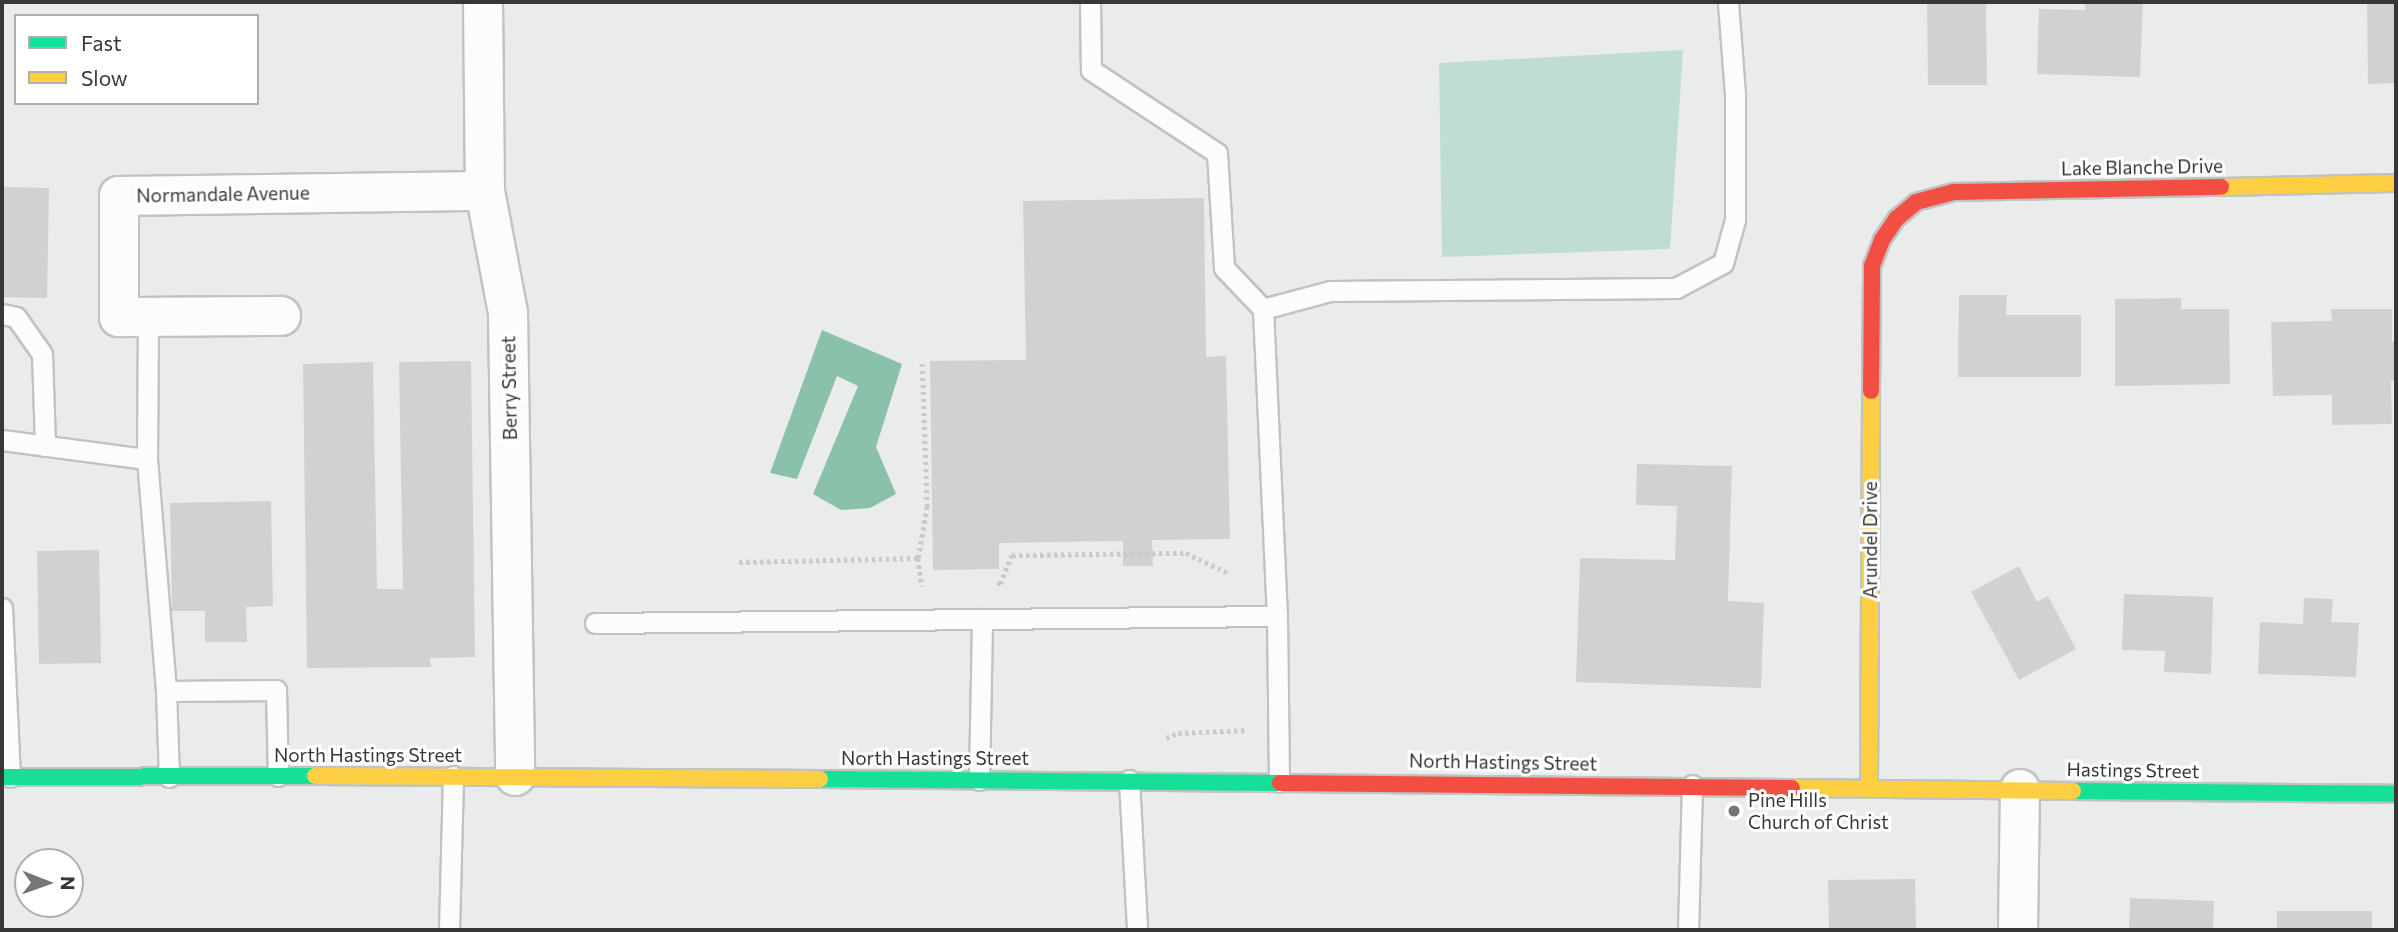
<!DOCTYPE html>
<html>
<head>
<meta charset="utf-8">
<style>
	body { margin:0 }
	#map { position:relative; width:2398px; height:932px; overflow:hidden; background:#eaeceb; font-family:Commissioner,sans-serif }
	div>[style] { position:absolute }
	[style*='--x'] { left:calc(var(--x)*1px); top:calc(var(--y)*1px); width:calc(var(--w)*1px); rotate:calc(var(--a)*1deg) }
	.green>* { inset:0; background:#bfddd0 }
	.water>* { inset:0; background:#8ac1ab }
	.building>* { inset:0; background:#d0d2d1 }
	.path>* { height:4.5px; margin-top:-2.25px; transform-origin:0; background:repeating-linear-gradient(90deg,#c9caca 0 3.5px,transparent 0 7px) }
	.roads { filter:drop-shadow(2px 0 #c1c3c2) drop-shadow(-2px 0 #c1c3c2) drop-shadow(0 2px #c1c3c2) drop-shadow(0 -2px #c1c3c2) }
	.lane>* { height:19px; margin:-9.5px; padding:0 9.5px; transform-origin:9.5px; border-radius:9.5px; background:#fcfcfc }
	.street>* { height:38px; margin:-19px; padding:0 19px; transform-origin:19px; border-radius:19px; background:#fcfcfc }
	.fast>* { height:16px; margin:-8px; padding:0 8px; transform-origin:8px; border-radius:8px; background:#16e098 }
	.slow>* { height:16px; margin:-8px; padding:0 8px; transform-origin:8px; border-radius:8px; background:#ffcf43 }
	.jam>* { height:16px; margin:-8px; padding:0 8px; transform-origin:8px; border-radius:8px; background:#f24e42 }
	.dots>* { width:19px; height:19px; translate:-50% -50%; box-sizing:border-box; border:4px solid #fff; border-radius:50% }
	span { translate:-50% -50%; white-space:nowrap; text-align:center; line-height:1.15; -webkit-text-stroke:6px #fff; paint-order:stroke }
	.street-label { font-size:19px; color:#363837 }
	.poi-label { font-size:19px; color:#363837 }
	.left { translate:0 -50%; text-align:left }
	.frame { position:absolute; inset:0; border:4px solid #363837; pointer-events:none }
	.legend { position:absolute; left:14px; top:14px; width:245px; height:91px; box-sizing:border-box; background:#fff; border:2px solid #afafaf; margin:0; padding:9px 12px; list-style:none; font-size:21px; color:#363837 }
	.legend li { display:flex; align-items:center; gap:14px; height:35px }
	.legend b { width:35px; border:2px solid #afafaf }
	.north { position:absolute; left:14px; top:848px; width:70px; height:70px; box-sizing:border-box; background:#fff; border:2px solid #afafaf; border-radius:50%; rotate:91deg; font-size:19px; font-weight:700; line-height:28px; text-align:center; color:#363837 }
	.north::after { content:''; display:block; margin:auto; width:24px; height:32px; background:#757776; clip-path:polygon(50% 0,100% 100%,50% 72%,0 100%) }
</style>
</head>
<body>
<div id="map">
	<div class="green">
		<div style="clip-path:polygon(1683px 50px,1670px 249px,1442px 257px,1439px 63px)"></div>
	</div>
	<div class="water">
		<div style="clip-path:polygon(822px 330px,902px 364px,876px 447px,896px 494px,870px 508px,841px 510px,813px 494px,858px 386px,837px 376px,797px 479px,770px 473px)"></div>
	</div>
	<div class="building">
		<div style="clip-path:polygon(1927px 2px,1986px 2px,1987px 85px,1928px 85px)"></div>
		<div style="clip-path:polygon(2085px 2px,2143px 2px,2140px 77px,2037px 74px,2039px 9px,2085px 10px)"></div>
		<div style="clip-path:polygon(2367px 2px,2396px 2px,2396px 83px,2368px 84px)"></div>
		<div style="clip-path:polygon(2px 187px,49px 188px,47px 298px,2px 297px)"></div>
		<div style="clip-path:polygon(1204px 198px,1206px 357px,1226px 356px,1230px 539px,1152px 540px,1153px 566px,1123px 566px,1123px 541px,999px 543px,999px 569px,933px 570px,930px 361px,1026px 360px,1023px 201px)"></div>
		<div style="clip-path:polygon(1959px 295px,2007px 295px,2006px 315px,2081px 315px,2081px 377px,1958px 377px)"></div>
		<div style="clip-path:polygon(2181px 298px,2181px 309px,2229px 309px,2230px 384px,2115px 386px,2115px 299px)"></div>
		<div style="clip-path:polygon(2331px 309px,2392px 309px,2392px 342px,2396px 342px,2396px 380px,2391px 381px,2392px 424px,2332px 425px,2332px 395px,2273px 396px,2271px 322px,2332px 321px)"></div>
		<div style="clip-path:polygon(471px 361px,475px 657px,430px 658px,431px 667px,307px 668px,303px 364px,373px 362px,377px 589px,403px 589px,399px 362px)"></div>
		<div style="clip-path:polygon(1637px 464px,1732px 466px,1728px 601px,1764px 603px,1761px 688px,1576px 682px,1580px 558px,1675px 560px,1677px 506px,1636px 505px)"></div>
		<div style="clip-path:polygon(271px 501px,273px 606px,246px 607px,247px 642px,205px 642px,205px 611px,172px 611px,170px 503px)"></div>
		<div style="clip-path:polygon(99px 550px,101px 663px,39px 664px,37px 551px)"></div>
		<div style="clip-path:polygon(2019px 566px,2037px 602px,2048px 596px,2076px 649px,2019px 680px,1971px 592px)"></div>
		<div style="clip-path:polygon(2124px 594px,2213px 597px,2211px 674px,2164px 672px,2165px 651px,2122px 650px)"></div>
		<div style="clip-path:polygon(2304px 598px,2333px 599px,2331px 622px,2359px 623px,2356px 677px,2258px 674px,2260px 622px,2303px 624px)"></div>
		<div style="clip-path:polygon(1915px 879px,1916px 930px,1829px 930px,1828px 880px)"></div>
		<div style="clip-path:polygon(2130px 898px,2214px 901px,2213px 930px,2129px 930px)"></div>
		<div style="clip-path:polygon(2277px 911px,2372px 911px,2372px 930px,2277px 930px)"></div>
	</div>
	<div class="path">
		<div style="--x:918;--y:558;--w:52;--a:-80"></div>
		<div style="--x:927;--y:507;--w:146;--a:-92"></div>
		<div style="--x:739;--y:562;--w:179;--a:-1.3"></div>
		<div style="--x:918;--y:558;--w:29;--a:82"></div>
		<div style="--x:997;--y:584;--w:3;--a:0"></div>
		<div style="--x:1000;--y:584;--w:31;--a:-68"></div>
		<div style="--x:1012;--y:555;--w:174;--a:-0.7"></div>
		<div style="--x:1186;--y:553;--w:49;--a:25.5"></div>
		<div style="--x:1166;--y:738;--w:13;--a:-23"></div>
		<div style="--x:1178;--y:733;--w:69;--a:-2.5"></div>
	</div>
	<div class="roads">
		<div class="lane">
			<div style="--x:1090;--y:2;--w:68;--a:89.2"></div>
			<div style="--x:1091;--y:70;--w:151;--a:33.4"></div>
			<div style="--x:1217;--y:153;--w:115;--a:86.5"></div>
			<div style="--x:1224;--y:268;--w:57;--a:46.4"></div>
			<div style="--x:1263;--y:309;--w:69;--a:-15"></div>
			<div style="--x:1330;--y:291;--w:346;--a:-0.5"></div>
			<div style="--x:1676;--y:288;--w:53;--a:-28"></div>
			<div style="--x:1723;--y:263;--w:45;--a:-74.4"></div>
			<div style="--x:1735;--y:220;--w:126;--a:-90"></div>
			<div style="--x:1735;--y:94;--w:92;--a:-94.4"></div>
			<div style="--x:1263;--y:309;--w:307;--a:87.4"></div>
			<div style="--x:1277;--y:616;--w:166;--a:89.3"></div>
			<div style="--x:2;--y:314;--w:14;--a:12"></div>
			<div style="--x:16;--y:317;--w:45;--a:54.9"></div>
			<div style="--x:42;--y:354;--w:92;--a:88.1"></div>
			<div style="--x:2;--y:440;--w:146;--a:7.5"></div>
			<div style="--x:147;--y:459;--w:233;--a:85.3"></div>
			<div style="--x:147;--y:459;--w:141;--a:-89.6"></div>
			<div style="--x:2;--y:608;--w:169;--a:87.3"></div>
			<div style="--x:595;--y:623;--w:682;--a:-0.59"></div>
			<div style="--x:169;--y:777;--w:86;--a:-92"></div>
			<div style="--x:166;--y:691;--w:110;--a:-0.5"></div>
			<div style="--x:276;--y:690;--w:86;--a:88.7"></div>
			<div style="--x:979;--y:780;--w:161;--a:-88.9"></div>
			<div style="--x:1129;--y:780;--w:150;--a:86.9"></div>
			<div style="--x:449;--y:930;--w:154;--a:-88.5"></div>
			<div style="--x:1688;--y:930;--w:145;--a:-88.4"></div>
		</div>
		<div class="street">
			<div style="--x:483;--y:2;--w:189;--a:89.4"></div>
			<div style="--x:485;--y:191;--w:124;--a:79.3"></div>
			<div style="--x:508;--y:313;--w:463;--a:89.1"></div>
			<div style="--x:281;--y:316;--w:162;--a:179.6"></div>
			<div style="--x:119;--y:317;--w:121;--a:-90"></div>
			<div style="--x:119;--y:196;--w:366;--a:-0.8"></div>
			<div style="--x:2018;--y:930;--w:141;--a:-89.2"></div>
		</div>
		<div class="fast">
			<div style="--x:2;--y:777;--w:313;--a:-0.2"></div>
			<div style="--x:820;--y:779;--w:460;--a:0.5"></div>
			<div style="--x:2073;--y:791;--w:323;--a:0.5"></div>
		</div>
		<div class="slow">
			<div style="--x:2221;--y:187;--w:175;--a:-1.3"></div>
			<div style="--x:315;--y:776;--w:505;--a:0.34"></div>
			<div style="--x:1792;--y:788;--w:281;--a:0.6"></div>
			<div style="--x:1869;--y:788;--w:397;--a:-89.7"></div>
		</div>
		<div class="jam">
			<div style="--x:1871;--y:391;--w:125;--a:-89.5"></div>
			<div style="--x:1872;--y:266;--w:28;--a:-69"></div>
			<div style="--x:1882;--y:240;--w:25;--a:-56"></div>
			<div style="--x:1896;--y:219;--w:26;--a:-40"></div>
			<div style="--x:1916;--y:202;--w:39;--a:-15"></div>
			<div style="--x:1954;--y:192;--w:267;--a:-1.1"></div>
			<div style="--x:1280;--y:783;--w:512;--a:0.56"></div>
		</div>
	</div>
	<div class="dots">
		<div style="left:1734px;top:811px;background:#757776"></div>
	</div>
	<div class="street-label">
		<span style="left:2142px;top:167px;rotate:-1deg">Lake Blanche Drive</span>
		<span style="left:223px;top:194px;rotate:-1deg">Normandale Avenue</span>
		<span style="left:509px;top:388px;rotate:-91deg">Berry Street</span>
		<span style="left:1870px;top:540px;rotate:-90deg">Arundel Drive</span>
		<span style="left:368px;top:755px">North Hastings Street</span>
		<span style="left:935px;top:758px">North Hastings Street</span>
		<span style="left:1503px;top:762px;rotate:1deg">North Hastings Street</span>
		<span style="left:2133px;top:770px;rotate:1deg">Hastings Street</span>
	</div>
	<div class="poi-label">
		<span class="left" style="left:1748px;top:811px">Pine Hills<br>Church of Christ</span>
	</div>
	<div class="frame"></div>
	<ul class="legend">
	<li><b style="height:9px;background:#16e098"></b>Fast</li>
	<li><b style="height:9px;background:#ffcf43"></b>Slow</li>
	</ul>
	<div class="north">N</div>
</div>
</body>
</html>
